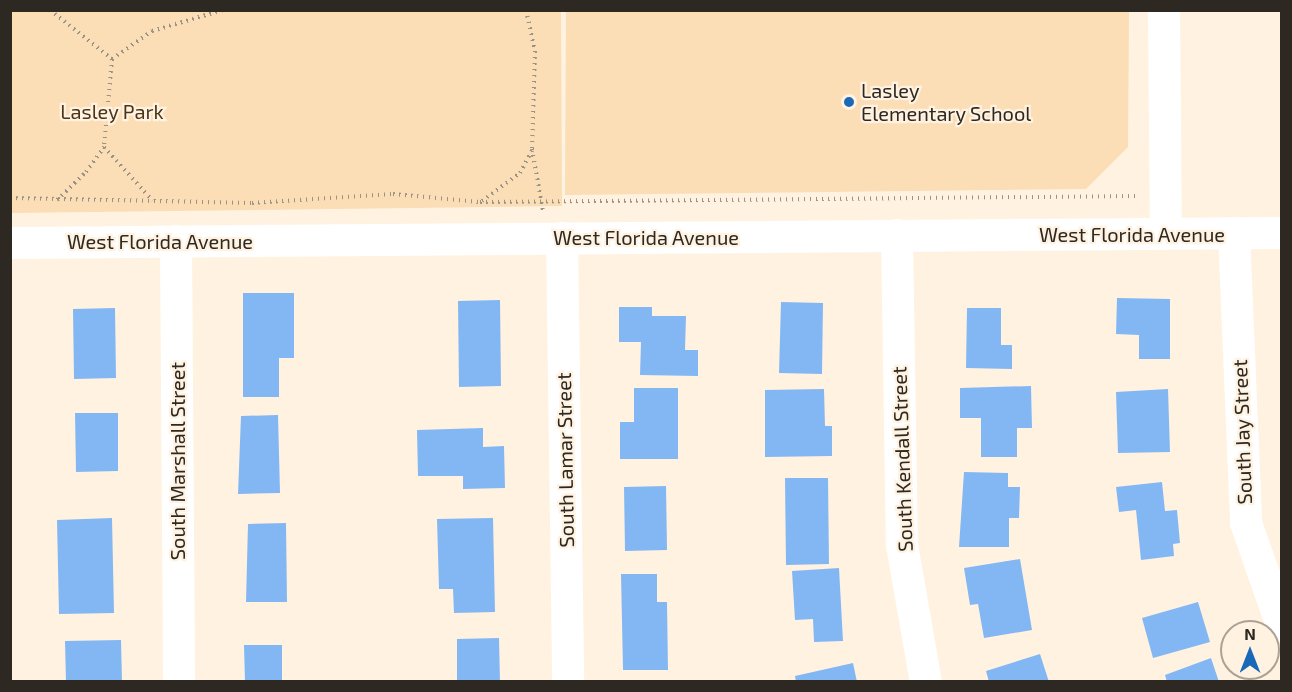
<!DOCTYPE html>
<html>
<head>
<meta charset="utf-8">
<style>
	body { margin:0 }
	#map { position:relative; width:1292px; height:692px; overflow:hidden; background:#fff2e1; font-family:"Exo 2",sans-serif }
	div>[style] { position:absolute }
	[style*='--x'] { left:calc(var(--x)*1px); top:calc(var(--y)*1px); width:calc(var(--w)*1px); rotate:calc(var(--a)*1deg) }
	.green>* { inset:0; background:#fbddb6 }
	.building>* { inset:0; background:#83b7f4 }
	.path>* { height:4px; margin-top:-2px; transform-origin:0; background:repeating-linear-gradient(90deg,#9b9286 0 1.5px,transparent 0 6px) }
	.minor>* { height:32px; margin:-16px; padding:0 16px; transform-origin:16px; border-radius:16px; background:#fff }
	.dots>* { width:16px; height:16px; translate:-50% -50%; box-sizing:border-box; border:3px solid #fff2e1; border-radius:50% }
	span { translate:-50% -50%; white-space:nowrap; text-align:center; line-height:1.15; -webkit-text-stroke:4.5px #fff2e1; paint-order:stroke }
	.poi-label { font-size:20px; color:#2d2822 }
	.left { translate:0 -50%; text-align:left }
	.park-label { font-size:20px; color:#4a3517 }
	.street-label { font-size:20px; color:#2d2822 }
	.frame { position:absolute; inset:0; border:12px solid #2d2822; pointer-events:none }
	.north { position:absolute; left:1220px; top:620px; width:60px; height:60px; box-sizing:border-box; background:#fff2e1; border:2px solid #aba195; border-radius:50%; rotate:0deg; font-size:16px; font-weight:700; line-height:24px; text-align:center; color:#2d2822 }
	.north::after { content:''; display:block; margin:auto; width:21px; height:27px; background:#1a69b8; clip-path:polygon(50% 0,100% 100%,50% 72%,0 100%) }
</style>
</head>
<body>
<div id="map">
	<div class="green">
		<div style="clip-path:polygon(10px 11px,561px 11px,562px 206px,11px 213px)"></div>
		<div style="clip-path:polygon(566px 11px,1129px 11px,1128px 147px,1086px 189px,565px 195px)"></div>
	</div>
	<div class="building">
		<div style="clip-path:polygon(243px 293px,294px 293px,294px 358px,279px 358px,279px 397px,243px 397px)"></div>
		<div style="clip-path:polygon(1117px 298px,1170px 299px,1170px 359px,1139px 359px,1139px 335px,1116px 334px)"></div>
		<div style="clip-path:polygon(500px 300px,501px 386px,459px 387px,458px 301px)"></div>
		<div style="clip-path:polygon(781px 302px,823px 303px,822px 374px,779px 373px)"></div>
		<div style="clip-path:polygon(619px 307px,652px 307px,652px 316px,686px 316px,685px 350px,698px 350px,698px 376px,640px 375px,641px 342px,619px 342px)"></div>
		<div style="clip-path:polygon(115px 308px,116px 378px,74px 379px,73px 309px)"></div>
		<div style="clip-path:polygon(967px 308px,1001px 308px,1001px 345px,1012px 345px,1012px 369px,966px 368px)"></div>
		<div style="clip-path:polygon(1031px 386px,1032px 428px,1017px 428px,1017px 457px,981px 457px,981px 418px,960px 418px,960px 388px)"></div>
		<div style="clip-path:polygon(634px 388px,678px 388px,678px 459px,620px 459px,620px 422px,634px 422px)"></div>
		<div style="clip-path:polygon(824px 389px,825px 426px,832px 426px,832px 456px,765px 457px,765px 390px)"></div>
		<div style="clip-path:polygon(1168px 389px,1170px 452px,1118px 453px,1116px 392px)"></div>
		<div style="clip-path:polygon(75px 413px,118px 413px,118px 471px,76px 472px)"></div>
		<div style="clip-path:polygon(278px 415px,280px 493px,238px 494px,241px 416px)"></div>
		<div style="clip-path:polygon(483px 428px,483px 447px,504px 446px,505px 488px,463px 489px,463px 476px,418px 476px,417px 430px)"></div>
		<div style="clip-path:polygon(964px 472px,1008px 473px,1008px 487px,1020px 487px,1019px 518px,1009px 518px,1009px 547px,959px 547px)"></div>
		<div style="clip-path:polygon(785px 478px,828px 478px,829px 564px,786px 565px)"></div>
		<div style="clip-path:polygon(1162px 482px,1165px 511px,1177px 510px,1180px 543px,1173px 544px,1174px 556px,1141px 560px,1136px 510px,1119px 512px,1116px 487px)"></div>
		<div style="clip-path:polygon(666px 486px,667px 550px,625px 551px,624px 487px)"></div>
		<div style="clip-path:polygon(112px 518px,114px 613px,59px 614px,57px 520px)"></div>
		<div style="clip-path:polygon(493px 518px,495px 612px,454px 613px,453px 589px,439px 589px,437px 519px)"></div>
		<div style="clip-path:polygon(286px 523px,287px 602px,246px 602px,248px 524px)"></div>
		<div style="clip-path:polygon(1020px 559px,1032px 630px,984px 638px,978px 604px,970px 605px,964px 568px)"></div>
		<div style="clip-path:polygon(839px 568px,843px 641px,814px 642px,813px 619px,795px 620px,792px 571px)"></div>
		<div style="clip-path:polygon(621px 574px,657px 574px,657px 602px,667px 602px,668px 670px,623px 670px)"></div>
		<div style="clip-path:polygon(1198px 602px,1210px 642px,1153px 658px,1142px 618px)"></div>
		<div style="clip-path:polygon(499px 638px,500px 682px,457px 682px,457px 639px)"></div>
		<div style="clip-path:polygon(121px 640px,122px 682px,66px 682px,65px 641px)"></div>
		<div style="clip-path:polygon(244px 645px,282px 645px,282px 682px,245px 682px)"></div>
		<div style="clip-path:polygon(1040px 654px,1049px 682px,989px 682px,986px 671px)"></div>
		<div style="clip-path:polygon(1211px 658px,1219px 682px,1167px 682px,1165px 675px)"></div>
		<div style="clip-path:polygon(853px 663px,857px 682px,796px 682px,795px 676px)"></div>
	</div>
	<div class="path">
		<div style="--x:50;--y:10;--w:79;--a:38.3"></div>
		<div style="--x:112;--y:59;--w:49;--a:-35"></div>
		<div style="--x:152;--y:31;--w:74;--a:-16.5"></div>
		<div style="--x:526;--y:10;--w:42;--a:77.6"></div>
		<div style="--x:535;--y:51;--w:98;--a:91.8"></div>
		<div style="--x:532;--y:149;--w:63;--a:79.9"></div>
		<div style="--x:112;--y:59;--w:88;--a:95.2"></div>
		<div style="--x:104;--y:147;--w:72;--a:47.8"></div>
		<div style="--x:10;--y:198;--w:242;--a:1.2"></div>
		<div style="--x:252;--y:203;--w:141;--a:-3.7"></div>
		<div style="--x:393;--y:194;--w:87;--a:5.3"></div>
		<div style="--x:480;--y:202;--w:657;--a:-0.52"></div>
		<div style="--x:57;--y:200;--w:40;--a:-44"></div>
		<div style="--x:86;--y:172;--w:31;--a:-54"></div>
		<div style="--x:482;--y:201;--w:47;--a:-36.4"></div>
		<div style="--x:520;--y:173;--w:26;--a:-62"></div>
	</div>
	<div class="minor">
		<div style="--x:1164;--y:10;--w:223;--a:89.5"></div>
		<div style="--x:1234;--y:233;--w:290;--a:87.6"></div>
		<div style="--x:1246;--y:523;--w:109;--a:70.7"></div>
		<div style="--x:897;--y:235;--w:310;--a:89.1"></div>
		<div style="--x:902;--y:545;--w:139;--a:80.1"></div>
		<div style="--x:562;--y:238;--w:444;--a:89.2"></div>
		<div style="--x:176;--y:241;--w:441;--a:89.6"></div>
		<div style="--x:10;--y:243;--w:1272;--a:-0.45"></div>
	</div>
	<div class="dots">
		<div style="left:849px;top:102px;background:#1a69b8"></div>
	</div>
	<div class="poi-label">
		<span class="left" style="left:861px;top:102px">Lasley<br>Elementary School</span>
	</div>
	<div class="park-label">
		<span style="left:112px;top:111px">Lasley Park</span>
	</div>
	<div class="street-label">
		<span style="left:1132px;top:234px">West Florida Avenue</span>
		<span style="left:646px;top:237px">West Florida Avenue</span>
		<span style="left:160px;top:241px">West Florida Avenue</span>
		<span style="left:1242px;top:432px;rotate:-92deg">South Jay Street</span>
		<span style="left:902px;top:459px;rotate:-92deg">South Kendall Street</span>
		<span style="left:565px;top:460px;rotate:-91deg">South Lamar Street</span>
		<span style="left:177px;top:461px;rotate:-90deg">South Marshall Street</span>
	</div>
	<div class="frame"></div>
	<div class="north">N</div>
</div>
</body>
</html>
